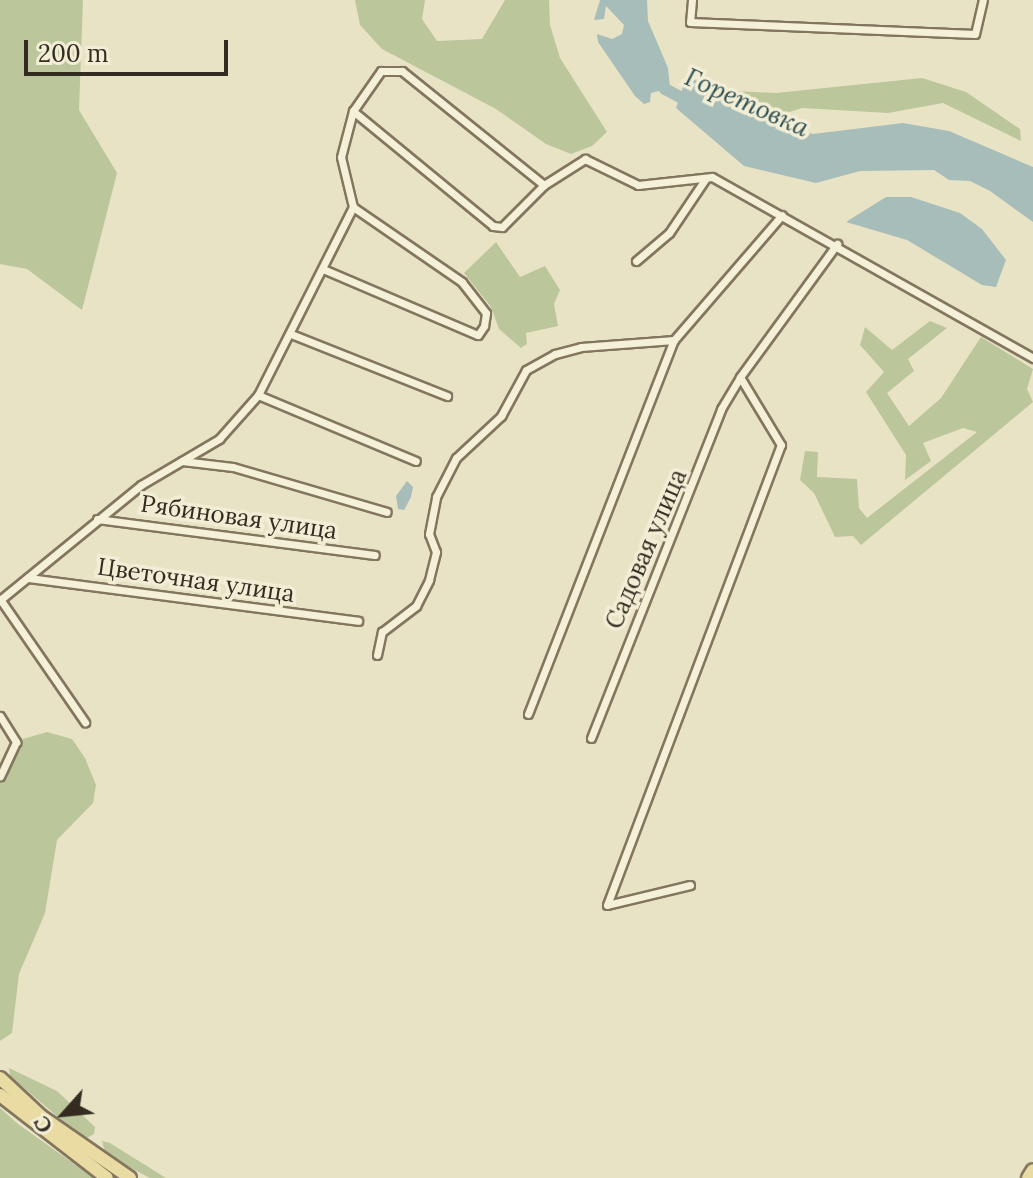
<!DOCTYPE html>
<html>
<head>
<meta charset="utf-8">
<style>
	body { margin:0 }
	#map { position:relative; width:1033px; height:1178px; overflow:hidden; background:#e9e3c6; font-family:Lora,serif }
	div>[style] { position:absolute }
	[style*='--x'] { left:calc(var(--x)*1px); top:calc(var(--y)*1px); width:calc(var(--w)*1px); rotate:calc(var(--a)*1deg) }
	.green>* { inset:0; background:#bcc69b }
	.water>* { inset:0; background:#a7bdb9 }
	.river>* { height:12px; margin:-6px; padding:0 6px; transform-origin:6px; border-radius:6px; background:#a7bdb9 }
	.roads { filter:drop-shadow(2px 0 #83765e) drop-shadow(-2px 0 #83765e) drop-shadow(0 2px #83765e) drop-shadow(0 -2px #83765e) }
	.street>* { height:7px; margin:-3.5px; padding:0 3.5px; transform-origin:3.5px; border-radius:3.5px; background:#f5f0d8 }
	.primary>* { height:12px; margin:-6px; padding:0 6px; transform-origin:6px; border-radius:6px; background:#e9dba2 }
	span { translate:-50% -50%; white-space:nowrap; text-align:center; line-height:1.15; -webkit-text-stroke:7px #f2edd5; paint-order:stroke }
	.street-label { font-size:24px; color:#342c20 }
	.water-label { font-size:26px; color:#315153; font-style:italic }
	.north { position:absolute; left:24px; top:1074px; width:80px; height:80px; -webkit-text-stroke:6px #f2edd5; paint-order:stroke; rotate:243deg; font-size:22px; font-weight:700; line-height:32px; text-align:center; color:#342c20 }
	.north::after { content:''; display:block; margin:auto; width:28px; height:36px; background:#342c20; clip-path:polygon(50% 0,100% 100%,50% 72%,0 100%) }
	.scale { position:absolute; left:24px; top:40px; width:204px; height:36px; box-sizing:border-box; border:4px solid #342c20; border-top:0; padding-left:10px; font-size:24px; line-height:28px; white-space:nowrap; color:#342c20; -webkit-text-stroke:6px #f2edd5; paint-order:stroke }
</style>
</head>
<body>
<div id="map">
	<div class="green">
		<div style="clip-path:polygon(0 0,83px 0,79px 110px,117px 173px,82px 310px,27px 269px,0 264px)"></div>
		<div style="clip-path:polygon(355px 0,425px 0,422px 19px,437px 41px,482px 39px,505px 0,549px 0,550px 25px,560px 58px,607px 132px,592px 146px,571px 154px,546px 144px,496px 109px,382px 49px,360px 25px)"></div>
		<div style="clip-path:polygon(922px 78px,966px 92px,1020px 129px,1021px 141px,943px 103px,888px 113px,802px 108px,786px 113px,734px 91px,776px 93px)"></div>
		<div style="clip-path:polygon(496px 242px,520px 277px,545px 266px,560px 290px,554px 304px,558px 326px,526px 333px,527px 344px,521px 348px,499px 329px,491px 307px,464px 273px)"></div>
		<div style="clip-path:polygon(930px 321px,947px 328px,908px 359px,914px 371px,887px 393px,909px 426px,941px 398px,981px 337px,1033px 369px,1027px 389px,1033px 402px,861px 545px,853px 536px,835px 537px,814px 493px,800px 480px,805px 451px,818px 452px,817px 477px,857px 479px,859px 508px,867px 518px,977px 432px,963px 428px,923px 443px,931px 461px,905px 480px,906px 455px,866px 392px,884px 372px,860px 345px,865px 327px,892px 350px)"></div>
		<div style="clip-path:polygon(47px 732px,72px 739px,85px 758px,96px 785px,93px 803px,57px 840px,45px 913px,19px 974px,12px 1033px,0 1041px,0 781px,23px 739px)"></div>
		<div style="clip-path:polygon(9px 1068px,57px 1091px,95px 1127px,94px 1134px,85px 1139px,72px 1129px,10px 1076px)"></div>
		<div style="clip-path:polygon(0 1108px,18px 1124px,94px 1178px,0 1178px)"></div>
		<div style="clip-path:polygon(102px 1141px,110px 1143px,166px 1178px,150px 1178px,131px 1168px,105px 1152px)"></div>
	</div>
	<div class="water">
		<div style="clip-path:polygon(600px 0,647px 0,648px 21px,668px 68px,670px 88px,651px 93px,650px 102px,644px 104px,635px 96px,598px 42px,597px 34px,612px 39px,622px 34px,624px 25px,606px 6px,604px 19px,594px 20px)"></div>
		<div style="clip-path:polygon(694px 80px,715px 84px,748px 113px,813px 134px,903px 123px,949px 131px,1033px 167px,1033px 222px,990px 191px,970px 181px,949px 180px,934px 170px,860px 171px,816px 183px,744px 166px,676px 108px,684px 84px)"></div>
		<div style="clip-path:polygon(886px 197px,911px 197px,960px 213px,982px 229px,1006px 260px,996px 287px,982px 285px,907px 240px,846px 222px)"></div>
		<div style="clip-path:polygon(407px 481px,413px 487px,411px 497px,404px 510px,398px 509px,396px 496px)"></div>
	</div>
	<div class="river">
		<div style="--x:660;--y:76;--w:14;--a:69"></div>
		<div style="--x:665;--y:89;--w:32;--a:28"></div>
	</div>
	<div class="roads">
		<div class="street">
			<div style="--x:692;--y:0;--w:22;--a:95"></div>
			<div style="--x:690;--y:22;--w:285;--a:2.4"></div>
			<div style="--x:975;--y:34;--w:35;--a:-77"></div>
			<div style="--x:353;--y:111;--w:181;--a:39.4"></div>
			<div style="--x:493;--y:226;--w:9;--a:6"></div>
			<div style="--x:502;--y:227;--w:59;--a:-45"></div>
			<div style="--x:544;--y:185;--w:49;--a:-32.4"></div>
			<div style="--x:585;--y:159;--w:59;--a:26.1"></div>
			<div style="--x:638;--y:185;--w:74;--a:-6.2"></div>
			<div style="--x:712;--y:177;--w:369;--a:29.4"></div>
			<div style="--x:636;--y:261;--w:43;--a:-40.3"></div>
			<div style="--x:669;--y:233;--w:66;--a:-56.1"></div>
			<div style="--x:323;--y:269;--w:168;--a:23.1"></div>
			<div style="--x:478;--y:335;--w:11;--a:-56"></div>
			<div style="--x:484;--y:326;--w:13;--a:-81"></div>
			<div style="--x:486;--y:313;--w:39;--a:-128"></div>
			<div style="--x:462;--y:282;--w:132;--a:-145.5"></div>
			<div style="--x:291;--y:334;--w:168;--a:21.7"></div>
			<div style="--x:258;--y:395;--w:171;--a:22.7"></div>
			<div style="--x:182;--y:461;--w:51;--a:6.7"></div>
			<div style="--x:233;--y:467;--w:160;--a:16.3"></div>
			<div style="--x:97;--y:519;--w:280;--a:7.4"></div>
			<div style="--x:28;--y:578;--w:333;--a:7.4"></div>
			<div style="--x:0;--y:599;--w:150;--a:55.4"></div>
			<div style="--x:0;--y:600;--w:182;--a:-39.2"></div>
			<div style="--x:141;--y:485;--w:91;--a:-30.5"></div>
			<div style="--x:219;--y:439;--w:59;--a:-48.4"></div>
			<div style="--x:258;--y:395;--w:211;--a:-63.2"></div>
			<div style="--x:353;--y:207;--w:51;--a:-103.5"></div>
			<div style="--x:341;--y:157;--w:48;--a:-75.4"></div>
			<div style="--x:353;--y:111;--w:49;--a:-55"></div>
			<div style="--x:381;--y:71;--w:21;--a:0"></div>
			<div style="--x:402;--y:71;--w:182;--a:38.8"></div>
			<div style="--x:377;--y:655;--w:24;--a:-78"></div>
			<div style="--x:382;--y:632;--w:43;--a:-37.4"></div>
			<div style="--x:416;--y:606;--w:29;--a:-63"></div>
			<div style="--x:429;--y:580;--w:29;--a:-76"></div>
			<div style="--x:436;--y:552;--w:19;--a:-111"></div>
			<div style="--x:429;--y:534;--w:38;--a:-79"></div>
			<div style="--x:436;--y:497;--w:44;--a:-62.9"></div>
			<div style="--x:456;--y:458;--w:62;--a:-43"></div>
			<div style="--x:501;--y:416;--w:52;--a:-61.5"></div>
			<div style="--x:526;--y:370;--w:33;--a:-29"></div>
			<div style="--x:555;--y:354;--w:27;--a:-15"></div>
			<div style="--x:581;--y:347;--w:93;--a:-4.3"></div>
			<div style="--x:674;--y:340;--w:165;--a:-49.2"></div>
			<div style="--x:528;--y:714;--w:401;--a:-68.7"></div>
			<div style="--x:0;--y:716;--w:31;--a:58"></div>
			<div style="--x:16;--y:742;--w:38;--a:115"></div>
			<div style="--x:591;--y:738;--w:354;--a:-68.4"></div>
			<div style="--x:721;--y:409;--w:37;--a:-59"></div>
			<div style="--x:690;--y:885;--w:85;--a:166.5"></div>
			<div style="--x:607;--y:905;--w:492;--a:-69.3"></div>
			<div style="--x:781;--y:445;--w:79;--a:-121.1"></div>
			<div style="--x:740;--y:377;--w:165;--a:-53.9"></div>
		</div>
		<div class="primary">
			<div style="--x:0;--y:1078;--w:57;--a:42.9"></div>
			<div style="--x:42;--y:1117;--w:107;--a:34.7"></div>
			<div style="--x:0;--y:1095;--w:135;--a:37.8"></div>
			<div style="--x:1028;--y:1178;--w:9;--a:-58"></div>
		</div>
	</div>
	<div class="street-label">
		<span style="left:239px;top:517px;rotate:8deg">Рябиновая улица</span>
		<span style="left:646px;top:549px;rotate:-67deg">Садовая улица</span>
		<span style="left:196px;top:580px;rotate:8deg">Цветочная улица</span>
	</div>
	<div class="water-label">
		<span style="left:747px;top:102px;rotate:24deg">Горетовка</span>
	</div>
	<div class="north">С</div>
	<div class="scale">200 m</div>
</div>
</body>
</html>
